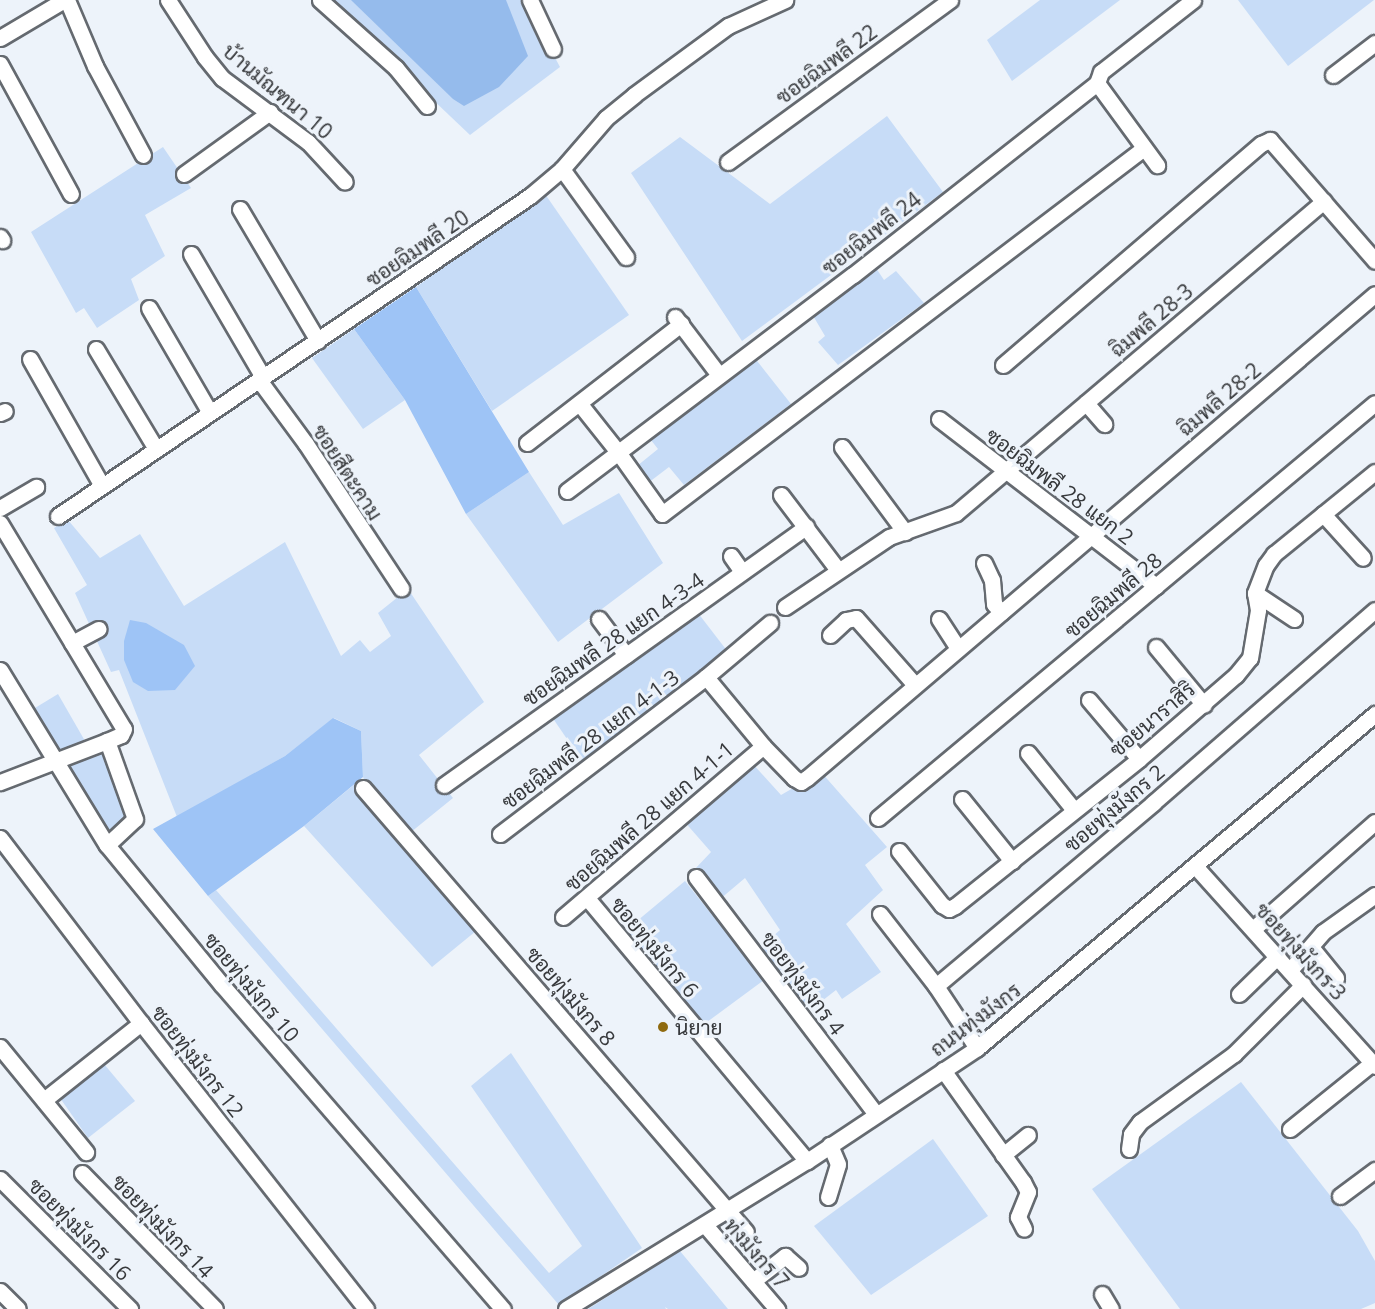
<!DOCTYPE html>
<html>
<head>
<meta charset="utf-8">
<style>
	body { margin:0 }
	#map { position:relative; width:1375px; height:1309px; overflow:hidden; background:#edf3fa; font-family:"Open Sans",Sarabun,sans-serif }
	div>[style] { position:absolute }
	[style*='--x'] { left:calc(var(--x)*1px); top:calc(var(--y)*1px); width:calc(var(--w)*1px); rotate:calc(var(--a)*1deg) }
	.green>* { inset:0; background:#c7dcf7 }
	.forest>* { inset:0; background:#9ec4f6 }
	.water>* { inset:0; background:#95bbec }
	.roads { filter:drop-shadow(2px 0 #656a70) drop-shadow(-2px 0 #656a70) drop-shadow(0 2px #656a70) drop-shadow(0 -2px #656a70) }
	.minor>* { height:15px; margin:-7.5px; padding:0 7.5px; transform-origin:7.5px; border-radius:7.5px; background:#fff }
	.dots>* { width:16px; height:16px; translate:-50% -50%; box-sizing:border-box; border:3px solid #edf3fa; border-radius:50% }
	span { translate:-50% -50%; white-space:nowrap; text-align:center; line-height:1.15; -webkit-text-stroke:6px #edf3fa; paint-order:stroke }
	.street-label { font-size:21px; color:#37393c }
	.poi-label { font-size:21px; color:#37393c }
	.left { translate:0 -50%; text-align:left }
</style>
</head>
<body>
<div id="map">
	<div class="green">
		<div style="clip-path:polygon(328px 0,524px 0,560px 67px,470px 135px)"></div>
		<div style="clip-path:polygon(1040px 0,1120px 0,1012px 81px,987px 40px)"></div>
		<div style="clip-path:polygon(1238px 0,1374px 0,1288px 66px)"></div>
		<div style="clip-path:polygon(887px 116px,943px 192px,742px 341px,631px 173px,680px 137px,770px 204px)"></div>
		<div style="clip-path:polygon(163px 147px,191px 188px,145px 215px,165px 256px,131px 279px,139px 300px,97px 328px,84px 308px,76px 313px,31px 232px)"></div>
		<div style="clip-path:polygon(545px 194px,629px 315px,492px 411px,416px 287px)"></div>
		<div style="clip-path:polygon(874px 265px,884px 280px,896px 271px,924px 303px,838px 365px,818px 342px,825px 336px,812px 314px)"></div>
		<div style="clip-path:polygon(354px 329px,405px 400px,363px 429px,312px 358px)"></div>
		<div style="clip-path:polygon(754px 357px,791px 404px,684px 485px,669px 467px,648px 483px,637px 466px,658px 449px,647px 435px)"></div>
		<div style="clip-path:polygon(529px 472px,563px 525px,619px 493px,663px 563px,558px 642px,466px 514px)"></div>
		<div style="clip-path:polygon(68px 520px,100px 558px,140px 534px,184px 606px,285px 542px,341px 656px,360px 640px,370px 652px,391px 636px,378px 613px,408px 589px,484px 702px,419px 755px,453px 798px,400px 841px,476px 931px,432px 967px,304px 826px,355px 784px,380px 811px,363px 777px,361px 731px,334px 718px,285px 756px,177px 817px,119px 670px,111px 672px,75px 593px,87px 585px,54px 528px)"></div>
		<div style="clip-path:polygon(698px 613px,728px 652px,582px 761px,552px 717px)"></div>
		<div style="clip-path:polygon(58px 694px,85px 741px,55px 752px,30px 711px)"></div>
		<div style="clip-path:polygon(104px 747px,128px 820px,107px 834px,63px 761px)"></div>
		<div style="clip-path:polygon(751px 762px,781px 795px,821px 772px,887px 847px,865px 865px,883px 890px,846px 924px,881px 972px,842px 999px,836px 990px,804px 1015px,757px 950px,780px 930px,745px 878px,719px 900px,694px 870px,711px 852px,683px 820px)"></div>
		<div style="clip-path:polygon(685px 881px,764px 980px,703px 1025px,625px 931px)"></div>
		<div style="clip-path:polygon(216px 890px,549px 1273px,582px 1246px,471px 1086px,511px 1053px,642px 1248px,559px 1305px,208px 896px)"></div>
		<div style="clip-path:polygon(104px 1064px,135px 1101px,88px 1138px,60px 1098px)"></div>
		<div style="clip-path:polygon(1241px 1082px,1358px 1231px,1375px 1261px,1375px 1303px,1361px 1309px,1180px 1309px,1092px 1189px)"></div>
		<div style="clip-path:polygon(933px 1139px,988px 1216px,871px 1295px,814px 1226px)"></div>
		<div style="clip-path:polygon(680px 1251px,728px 1309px,668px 1309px,665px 1307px,666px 1309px,588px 1309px)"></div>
	</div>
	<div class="forest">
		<div style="clip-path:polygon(416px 287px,529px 472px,466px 514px,405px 400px,354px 329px)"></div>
		<div style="clip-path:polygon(130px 620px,146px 623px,184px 645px,195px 666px,175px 690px,148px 691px,133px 682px,124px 660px,124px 641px)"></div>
		<div style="clip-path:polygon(333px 718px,361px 731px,363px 777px,304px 826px,208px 896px,153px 829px,285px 756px)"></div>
	</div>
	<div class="water">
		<div style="clip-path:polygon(351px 0,506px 0,528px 56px,499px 87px,464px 106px,453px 99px)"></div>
	</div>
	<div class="roads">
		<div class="minor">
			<div style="--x:67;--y:0;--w:72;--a:67"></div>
			<div style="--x:95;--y:66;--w:101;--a:61.7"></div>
			<div style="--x:168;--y:0;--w:68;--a:57"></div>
			<div style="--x:205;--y:57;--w:27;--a:51"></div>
			<div style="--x:222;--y:78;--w:107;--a:36.7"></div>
			<div style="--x:308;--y:142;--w:54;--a:47.2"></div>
			<div style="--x:320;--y:0;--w:102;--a:41.8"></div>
			<div style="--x:396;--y:68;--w:49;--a:50.8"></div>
			<div style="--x:530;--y:0;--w:54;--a:64.9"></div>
			<div style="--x:0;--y:38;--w:74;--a:-30.7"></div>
			<div style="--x:0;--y:64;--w:148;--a:61.4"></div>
			<div style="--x:1333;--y:75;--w:53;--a:-37.3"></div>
			<div style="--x:1097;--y:83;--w:102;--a:53.8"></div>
			<div style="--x:728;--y:162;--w:275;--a:-36.1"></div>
			<div style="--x:562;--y:169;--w:109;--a:54"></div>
			<div style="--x:184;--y:174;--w:106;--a:-35.8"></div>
			<div style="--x:240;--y:209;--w:153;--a:59.4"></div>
			<div style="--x:0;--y:237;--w:4;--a:56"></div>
			<div style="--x:191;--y:254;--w:143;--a:59.7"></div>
			<div style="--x:149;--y:308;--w:121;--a:59.8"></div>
			<div style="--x:675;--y:317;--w:73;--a:52.8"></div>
			<div style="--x:96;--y:349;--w:117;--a:59"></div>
			<div style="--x:30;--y:359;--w:146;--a:60.4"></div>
			<div style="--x:1003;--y:365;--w:340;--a:-40.6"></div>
			<div style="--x:1261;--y:144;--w:10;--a:-24"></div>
			<div style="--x:1270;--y:140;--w:160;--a:49"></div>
			<div style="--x:259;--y:380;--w:79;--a:53.7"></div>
			<div style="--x:306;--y:444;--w:173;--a:56.6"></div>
			<div style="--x:579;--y:403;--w:63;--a:51.5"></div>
			<div style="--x:618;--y:452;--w:76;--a:54.6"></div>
			<div style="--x:662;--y:514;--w:605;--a:-37.21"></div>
			<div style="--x:1086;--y:403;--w:28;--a:49"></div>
			<div style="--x:0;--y:413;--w:5;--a:-22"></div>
			<div style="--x:939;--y:419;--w:274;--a:37.6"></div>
			<div style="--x:527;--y:443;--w:195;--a:-37.7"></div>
			<div style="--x:842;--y:447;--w:106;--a:53.5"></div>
			<div style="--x:567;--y:491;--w:358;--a:-37.1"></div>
			<div style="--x:853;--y:275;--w:310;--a:-38.2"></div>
			<div style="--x:1097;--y:83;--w:12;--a:-70"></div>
			<div style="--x:1101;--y:72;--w:117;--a:-38"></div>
			<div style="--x:781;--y:495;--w:94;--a:52.8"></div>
			<div style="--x:0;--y:508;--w:42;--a:-30.3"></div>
			<div style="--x:1323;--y:514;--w:59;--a:47.7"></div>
			<div style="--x:58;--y:516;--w:570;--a:-34.14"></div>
			<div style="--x:530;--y:196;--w:42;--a:-40.2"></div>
			<div style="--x:562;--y:169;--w:67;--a:-49.2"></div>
			<div style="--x:606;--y:118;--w:36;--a:-39"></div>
			<div style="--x:634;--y:95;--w:117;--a:-36.3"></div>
			<div style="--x:728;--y:26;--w:63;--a:-24.5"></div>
			<div style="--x:0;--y:523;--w:240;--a:59"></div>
			<div style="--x:124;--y:729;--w:7;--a:117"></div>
			<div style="--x:121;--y:735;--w:15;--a:157"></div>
			<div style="--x:107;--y:741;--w:115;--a:159"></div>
			<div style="--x:731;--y:556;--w:19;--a:55"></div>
			<div style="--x:984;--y:563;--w:19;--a:65"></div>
			<div style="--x:992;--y:580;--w:24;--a:85"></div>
			<div style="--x:994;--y:604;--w:11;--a:49"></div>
			<div style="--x:1255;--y:593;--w:47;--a:33.7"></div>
			<div style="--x:785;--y:607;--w:125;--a:-33.9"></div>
			<div style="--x:889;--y:537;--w:71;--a:-19.7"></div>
			<div style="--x:956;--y:513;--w:482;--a:-40.3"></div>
			<div style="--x:599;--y:619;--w:45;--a:53.1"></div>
			<div style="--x:939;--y:619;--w:35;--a:57"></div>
			<div style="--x:830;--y:635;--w:22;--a:-43"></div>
			<div style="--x:846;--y:620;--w:10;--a:-11"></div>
			<div style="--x:856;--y:618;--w:89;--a:48.6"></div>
			<div style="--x:72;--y:643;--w:30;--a:-28"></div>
			<div style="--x:1156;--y:647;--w:75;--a:50.4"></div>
			<div style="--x:0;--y:670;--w:205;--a:58.6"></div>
			<div style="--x:107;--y:845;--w:181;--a:50.6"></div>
			<div style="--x:222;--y:985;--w:429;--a:49.1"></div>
			<div style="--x:706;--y:677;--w:89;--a:50.4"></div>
			<div style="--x:763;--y:746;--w:45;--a:45.9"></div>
			<div style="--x:794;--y:778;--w:8;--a:30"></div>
			<div style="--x:801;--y:782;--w:7;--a:-34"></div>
			<div style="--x:807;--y:778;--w:746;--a:-40.43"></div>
			<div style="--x:1089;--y:700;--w:77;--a:49.7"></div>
			<div style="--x:1028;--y:753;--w:73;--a:51.1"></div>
			<div style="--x:444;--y:785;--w:445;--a:-35.5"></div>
			<div style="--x:363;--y:788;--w:586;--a:49.22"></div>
			<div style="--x:962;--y:799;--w:80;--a:51.1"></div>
			<div style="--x:878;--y:818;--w:647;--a:-39.86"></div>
			<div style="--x:500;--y:834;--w:259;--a:-37.3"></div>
			<div style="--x:706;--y:677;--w:84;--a:-40.2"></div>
			<div style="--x:0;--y:838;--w:233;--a:52.7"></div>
			<div style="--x:141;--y:1023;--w:364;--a:51.8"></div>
			<div style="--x:107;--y:845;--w:38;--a:-43"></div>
			<div style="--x:135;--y:819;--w:83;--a:-109.7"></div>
			<div style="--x:899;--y:851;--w:69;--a:51.5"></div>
			<div style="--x:942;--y:905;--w:8;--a:30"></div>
			<div style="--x:949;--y:909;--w:7;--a:-27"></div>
			<div style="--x:955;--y:906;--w:236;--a:-38.6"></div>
			<div style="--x:1139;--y:759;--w:128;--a:-40.9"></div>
			<div style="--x:1236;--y:675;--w:22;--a:-51"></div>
			<div style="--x:1250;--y:658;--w:49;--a:-80.5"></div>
			<div style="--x:1258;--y:610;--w:17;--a:-100"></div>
			<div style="--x:1255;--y:593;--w:30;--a:-69"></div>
			<div style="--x:1266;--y:565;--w:14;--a:-54"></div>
			<div style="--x:1274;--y:554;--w:130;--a:-39.1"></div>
			<div style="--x:1195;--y:866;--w:269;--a:48"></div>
			<div style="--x:696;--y:877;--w:298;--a:52.8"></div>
			<div style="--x:587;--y:898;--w:343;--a:50.1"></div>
			<div style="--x:880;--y:914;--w:91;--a:52.1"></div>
			<div style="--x:563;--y:917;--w:263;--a:-40.5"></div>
			<div style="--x:1253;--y:929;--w:162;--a:-41.3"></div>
			<div style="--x:1311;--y:947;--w:40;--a:51"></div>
			<div style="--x:1290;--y:970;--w:50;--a:-49"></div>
			<div style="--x:1323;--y:932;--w:64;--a:-35.4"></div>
			<div style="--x:1239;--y:994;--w:54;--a:-44.3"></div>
			<div style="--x:0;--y:1047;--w:136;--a:50.7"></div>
			<div style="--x:977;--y:1048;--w:74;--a:-123.5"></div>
			<div style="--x:936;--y:986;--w:284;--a:-40.1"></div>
			<div style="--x:1153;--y:803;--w:294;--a:-41"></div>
			<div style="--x:943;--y:1070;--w:138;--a:54.5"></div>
			<div style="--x:1023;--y:1182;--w:11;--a:63"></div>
			<div style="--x:1028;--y:1192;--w:27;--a:112"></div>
			<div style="--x:1018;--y:1217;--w:13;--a:63"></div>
			<div style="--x:44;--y:1100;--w:124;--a:-38.4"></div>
			<div style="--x:1290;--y:1129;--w:105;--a:-38.8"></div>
			<div style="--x:1129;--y:1149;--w:15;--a:-82"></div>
			<div style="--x:1131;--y:1134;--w:15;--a:-53"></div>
			<div style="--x:1140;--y:1122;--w:116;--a:-35.9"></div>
			<div style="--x:1234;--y:1054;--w:98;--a:-45"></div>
			<div style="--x:1003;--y:1155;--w:32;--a:-39"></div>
			<div style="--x:82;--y:1173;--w:190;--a:45.6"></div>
			<div style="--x:0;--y:1179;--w:184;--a:45"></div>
			<div style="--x:1340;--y:1196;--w:44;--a:-36.6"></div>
			<div style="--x:828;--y:1197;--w:34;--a:-73"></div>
			<div style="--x:838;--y:1164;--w:21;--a:-113"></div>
			<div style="--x:705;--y:1225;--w:111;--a:49.4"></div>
			<div style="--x:753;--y:1281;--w:41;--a:-38"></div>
			<div style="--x:785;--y:1256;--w:18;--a:41"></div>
			<div style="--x:0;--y:1291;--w:25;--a:45"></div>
			<div style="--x:1102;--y:1294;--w:17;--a:59"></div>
			<div style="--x:566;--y:1309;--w:283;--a:-31.6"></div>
			<div style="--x:807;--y:1161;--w:204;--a:-33.6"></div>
			<div style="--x:977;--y:1048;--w:520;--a:-40"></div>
		</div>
	</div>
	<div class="dots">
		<div style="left:663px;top:1027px;background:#8f6a0f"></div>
	</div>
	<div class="street-label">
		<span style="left:826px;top:64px;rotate:-36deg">ซอยฉิมพลี 22</span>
		<span style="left:278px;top:91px;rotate:40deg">บ้านมัณฑนา 10</span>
		<span style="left:871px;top:233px;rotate:-38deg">ซอยฉิมพลี 24</span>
		<span style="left:417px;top:248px;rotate:-34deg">ซอยฉิมพลี 20</span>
		<span style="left:1151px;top:320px;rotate:-40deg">ฉิมพลี 28-3</span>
		<span style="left:1219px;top:399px;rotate:-40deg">ฉิมพลี 28-2</span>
		<span style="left:348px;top:472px;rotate:57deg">ซอยสีตะคาม</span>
		<span style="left:1060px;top:486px;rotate:37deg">ซอยฉิมพลี 28 แยก 2</span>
		<span style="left:1113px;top:595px;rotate:-40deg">ซอยฉิมพลี 28</span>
		<span style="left:613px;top:639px;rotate:-35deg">ซอยฉิมพลี 28 แยก 4-3-4</span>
		<span style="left:1152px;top:719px;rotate:-40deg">ซอยนาราสิริ</span>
		<span style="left:590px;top:739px;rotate:-37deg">ซอยฉิมพลี 28 แยก 4-1-3</span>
		<span style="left:1114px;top:808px;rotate:-40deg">ซอยทุ่งมังกร 2</span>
		<span style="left:649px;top:816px;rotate:-41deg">ซอยฉิมพลี 28 แยก 4-1-1</span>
		<span style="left:655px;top:947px;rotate:50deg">ซอยทุ่งมังกร 6</span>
		<span style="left:1301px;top:951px;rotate:48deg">ซอยทุ่งมังกร 3</span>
		<span style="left:803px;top:983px;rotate:53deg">ซอยทุ่งมังกร 4</span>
		<span style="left:252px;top:987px;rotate:50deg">ซอยทุ่งมังกร 10</span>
		<span style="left:571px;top:996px;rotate:49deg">ซอยทุ่งมังกร 8</span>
		<span style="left:975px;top:1019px;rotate:-37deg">ถนนทุ่งมังกร</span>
		<span style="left:198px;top:1061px;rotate:52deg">ซอยทุ่งมังกร 12</span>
		<span style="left:163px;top:1226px;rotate:46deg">ซอยทุ่งมังกร 14</span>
		<span style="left:80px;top:1229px;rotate:45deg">ซอยทุ่งมังกร 16</span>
		<span style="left:757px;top:1253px;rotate:49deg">ทุ่งมังกร 7</span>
	</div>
	<div class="poi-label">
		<span class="left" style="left:675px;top:1027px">นิยาย</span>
	</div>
</div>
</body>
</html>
